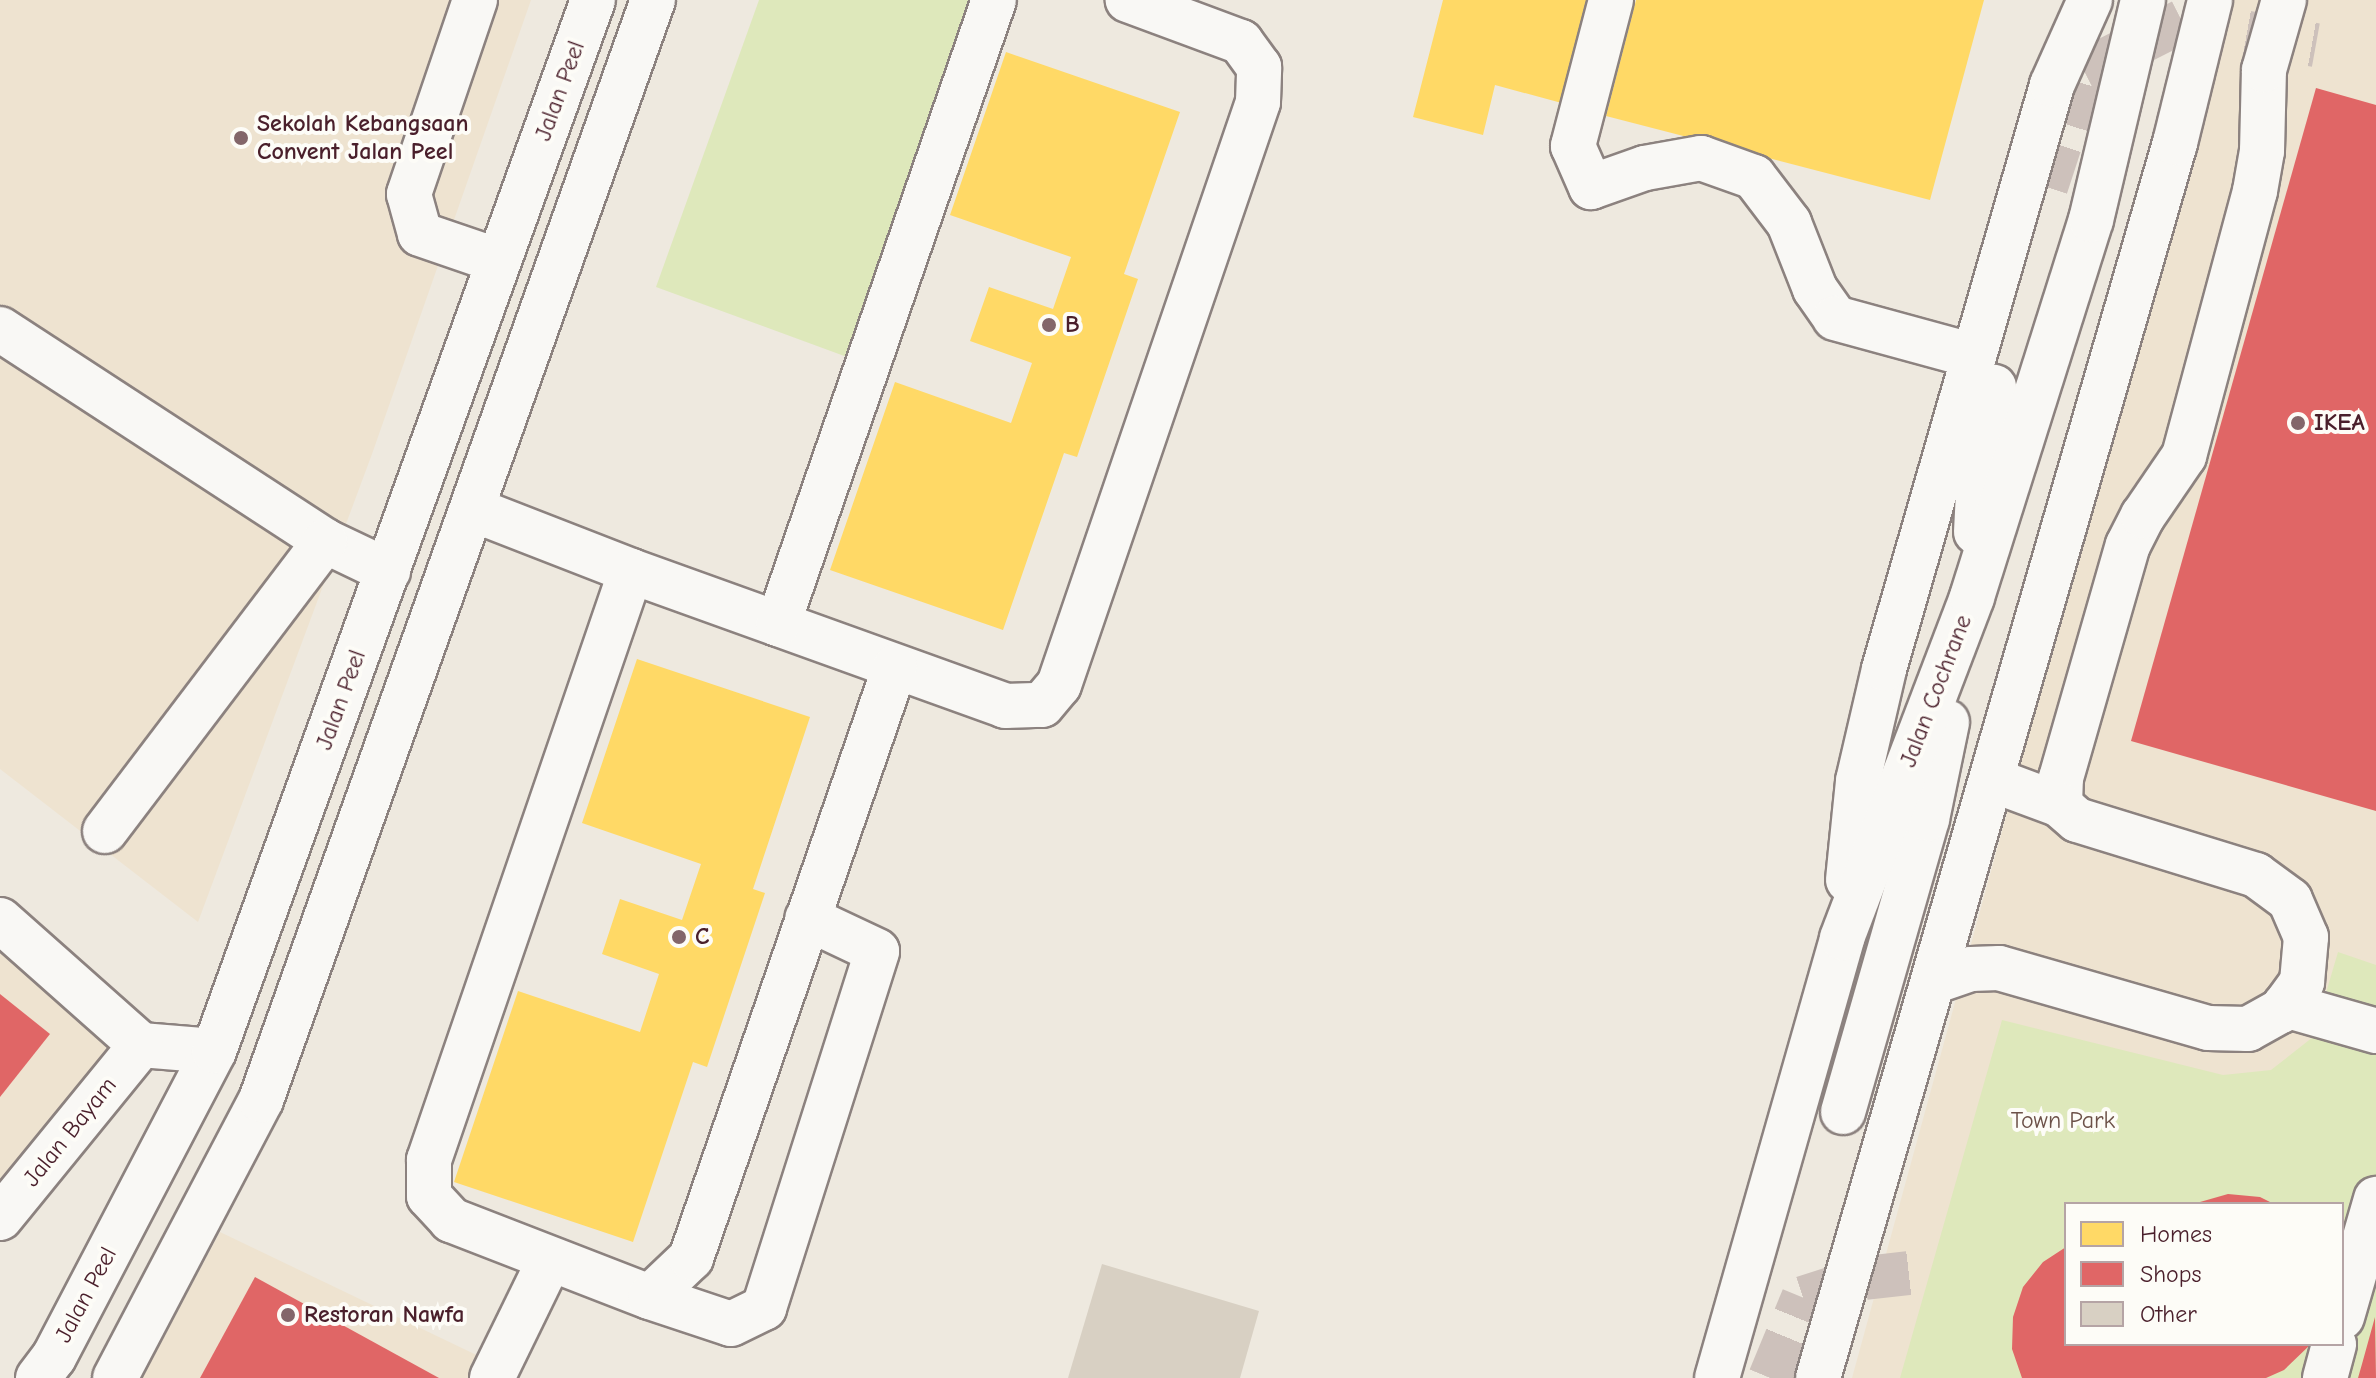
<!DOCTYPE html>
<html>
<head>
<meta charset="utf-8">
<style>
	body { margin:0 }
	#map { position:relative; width:2376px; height:1378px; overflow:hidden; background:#eee9df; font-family:"Comic Neue",sans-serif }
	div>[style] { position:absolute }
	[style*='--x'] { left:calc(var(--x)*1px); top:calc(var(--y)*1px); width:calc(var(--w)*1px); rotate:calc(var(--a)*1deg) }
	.built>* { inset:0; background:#eee3d0 }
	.green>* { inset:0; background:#dee8bb }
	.homes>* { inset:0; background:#ffd966 }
	.shops>* { inset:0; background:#e06666 }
	.building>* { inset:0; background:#d8d0c3 }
	.minor-tunnel>* { height:44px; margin-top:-22px; transform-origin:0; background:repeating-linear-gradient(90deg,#cdc1bb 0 44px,transparent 0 66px) }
	.roads { filter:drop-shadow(2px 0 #8c827f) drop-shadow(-2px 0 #8c827f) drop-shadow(0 2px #8c827f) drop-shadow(0 -2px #8c827f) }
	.minor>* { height:44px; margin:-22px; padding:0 22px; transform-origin:22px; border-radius:22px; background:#f9f8f5 }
	.dots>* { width:22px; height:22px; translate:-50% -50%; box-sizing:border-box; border:4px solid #fdfcf7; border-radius:50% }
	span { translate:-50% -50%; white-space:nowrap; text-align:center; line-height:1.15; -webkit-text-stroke:8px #fdfcf7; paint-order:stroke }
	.street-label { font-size:24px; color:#4a1f2b }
	.poi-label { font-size:24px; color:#4a1f2b; font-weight:700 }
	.left { translate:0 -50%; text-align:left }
	.park-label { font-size:24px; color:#6c5148 }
	.legend { position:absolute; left:2064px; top:1202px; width:280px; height:144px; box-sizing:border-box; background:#fdfcf7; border:2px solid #b5a4a5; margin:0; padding:10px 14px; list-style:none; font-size:24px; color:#4a1f2b }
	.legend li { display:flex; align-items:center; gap:16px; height:40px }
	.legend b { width:40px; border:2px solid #b5a4a5 }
</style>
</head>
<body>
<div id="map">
	<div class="built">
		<div style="clip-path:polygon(0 0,531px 0,372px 454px,198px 922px,0 769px)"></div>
		<div style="clip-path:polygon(evenodd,2230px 0,2376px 0,2376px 1378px,1852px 1378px,2230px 0,2066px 1204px,2342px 1204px,2342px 1344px,2066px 1344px,2066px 1204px)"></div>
		<div style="clip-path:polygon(0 941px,115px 1045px,0 1191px)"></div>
		<div style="clip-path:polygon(220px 1232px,489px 1361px,481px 1378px,142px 1378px)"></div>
	</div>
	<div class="green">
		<div style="clip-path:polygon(759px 0,974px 0,847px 357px,656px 287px)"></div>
		<div style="clip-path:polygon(evenodd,2338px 952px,2376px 965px,2376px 1378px,1900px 1378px,2002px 1020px,2223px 1075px,2271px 1070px,2313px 1037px,2338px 952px,2066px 1204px,2342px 1204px,2342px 1344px,2066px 1344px,2066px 1204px)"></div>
	</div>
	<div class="homes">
		<div style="clip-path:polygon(1443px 0,1597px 0,1569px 105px,1495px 85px,1483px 135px,1413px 117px)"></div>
		<div style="clip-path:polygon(1636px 0,1984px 0,1930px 200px,1606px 116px)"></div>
		<div style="clip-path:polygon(1006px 52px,1180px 112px,1124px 274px,1138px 279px,1077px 457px,1064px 453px,1003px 630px,830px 570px,895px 382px,1011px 423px,1032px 363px,970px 341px,989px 287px,1053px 309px,1071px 257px,950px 215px)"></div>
		<div style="clip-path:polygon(637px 659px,810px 717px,753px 889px,765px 893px,707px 1067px,693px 1062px,633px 1242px,454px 1182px,518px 991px,640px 1032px,659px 974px,602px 954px,620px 899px,682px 920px,701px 864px,582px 823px)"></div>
	</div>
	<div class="shops">
		<div style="clip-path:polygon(2316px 88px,2376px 105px,2376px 811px,2131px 741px)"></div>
		<div style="clip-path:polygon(0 994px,50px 1034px,0 1097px)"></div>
		<div style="clip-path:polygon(2228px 1194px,2260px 1197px,2274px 1204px,2193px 1204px)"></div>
		<div style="clip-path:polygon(2066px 1247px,2066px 1344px,2311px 1344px,2284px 1370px,2266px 1378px,2022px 1378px,2012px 1349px,2013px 1317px,2023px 1287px,2043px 1262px)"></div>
		<div style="clip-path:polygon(255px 1277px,439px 1378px,200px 1378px)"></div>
		<div style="clip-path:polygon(2375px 1317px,2376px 1378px,2358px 1378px,2362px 1364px)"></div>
	</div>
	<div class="building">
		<div style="clip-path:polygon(1102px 1264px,1259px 1311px,1240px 1378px,1068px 1378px)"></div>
	</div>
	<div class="minor-tunnel">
		<div style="--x:2046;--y:187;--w:122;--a:-71.9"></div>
		<div style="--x:2084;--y:71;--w:110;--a:-27"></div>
		<div style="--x:2182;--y:21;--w:136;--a:10.2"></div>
		<div style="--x:1770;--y:1378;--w:87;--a:-67.6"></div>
		<div style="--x:1803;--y:1298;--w:65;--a:-17.9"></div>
		<div style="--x:1865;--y:1278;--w:61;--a:-6.5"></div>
	</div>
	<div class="roads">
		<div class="minor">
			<div style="--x:475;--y:0;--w:205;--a:108.8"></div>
			<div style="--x:409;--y:194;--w:41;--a:74.6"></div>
			<div style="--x:420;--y:234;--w:83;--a:18.9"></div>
			<div style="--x:1611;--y:0;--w:151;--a:104.6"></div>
			<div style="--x:1573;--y:146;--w:45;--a:66.3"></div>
			<div style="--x:1591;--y:187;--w:57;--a:-19.4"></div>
			<div style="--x:1645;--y:168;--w:57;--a:-10.1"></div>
			<div style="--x:1701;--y:158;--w:56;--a:19.7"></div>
			<div style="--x:1754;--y:177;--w:58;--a:52.7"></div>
			<div style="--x:1789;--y:223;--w:71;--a:68.5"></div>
			<div style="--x:1815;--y:289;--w:35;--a:55"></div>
			<div style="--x:1835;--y:318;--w:144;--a:15.3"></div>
			<div style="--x:0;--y:329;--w:388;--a:33.1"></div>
			<div style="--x:325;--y:541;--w:70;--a:25.5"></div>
			<div style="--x:472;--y:509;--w:171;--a:21.3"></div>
			<div style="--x:631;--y:571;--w:398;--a:19.8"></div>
			<div style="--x:1005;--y:706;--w:37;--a:-2"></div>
			<div style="--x:1042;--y:705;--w:26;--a:-50"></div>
			<div style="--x:1059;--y:685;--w:616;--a:-71.15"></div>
			<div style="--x:1258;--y:102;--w:35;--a:-88"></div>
			<div style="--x:1259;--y:67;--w:31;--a:-126"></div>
			<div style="--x:1241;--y:42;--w:121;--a:-159.6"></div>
			<div style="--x:1976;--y:532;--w:99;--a:-87.1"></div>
			<div style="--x:1981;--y:433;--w:48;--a:-74.2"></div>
			<div style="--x:631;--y:571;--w:623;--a:108.93"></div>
			<div style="--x:429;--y:1160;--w:36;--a:90"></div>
			<div style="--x:429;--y:1196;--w:33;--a:47"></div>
			<div style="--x:451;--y:1220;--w:213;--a:21.2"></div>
			<div style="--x:650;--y:1297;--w:85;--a:18.4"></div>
			<div style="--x:731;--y:1324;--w:37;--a:-26"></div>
			<div style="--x:764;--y:1308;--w:374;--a:-72.4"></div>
			<div style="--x:877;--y:951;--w:77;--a:-154.8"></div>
			<div style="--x:778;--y:624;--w:660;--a:-70.91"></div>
			<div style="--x:2060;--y:805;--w:27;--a:-88"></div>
			<div style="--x:2061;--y:778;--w:242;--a:-74"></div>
			<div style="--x:2128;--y:545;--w:33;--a:-63"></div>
			<div style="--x:2143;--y:516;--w:73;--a:-55.7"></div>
			<div style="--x:2184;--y:456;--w:274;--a:-75"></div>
			<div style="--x:2255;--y:191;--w:41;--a:-80.1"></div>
			<div style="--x:2262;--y:151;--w:81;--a:-88.6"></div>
			<div style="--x:2264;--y:70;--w:73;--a:-74.1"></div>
			<div style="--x:105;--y:831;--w:364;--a:-52.8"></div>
			<div style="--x:1848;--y:880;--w:100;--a:-84.2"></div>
			<div style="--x:1858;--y:781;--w:115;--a:-76.9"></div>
			<div style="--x:1884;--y:669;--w:608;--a:-73.95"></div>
			<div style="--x:2052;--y:85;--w:93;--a:-65.9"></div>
			<div style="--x:0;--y:920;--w:188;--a:41.6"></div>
			<div style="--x:141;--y:1045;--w:73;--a:4.7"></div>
			<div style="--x:1933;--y:982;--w:40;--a:-18.9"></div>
			<div style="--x:1971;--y:969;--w:28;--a:-2"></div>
			<div style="--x:1999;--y:968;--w:217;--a:16"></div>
			<div style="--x:2208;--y:1028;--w:40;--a:1.4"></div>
			<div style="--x:2248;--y:1029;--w:38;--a:-29"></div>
			<div style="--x:2281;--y:1011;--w:36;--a:-54"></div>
			<div style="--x:2302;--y:982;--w:45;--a:-84.9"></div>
			<div style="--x:2306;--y:937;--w:40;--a:-113.4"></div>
			<div style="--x:2290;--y:900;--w:42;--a:-143.7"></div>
			<div style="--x:2256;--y:875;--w:187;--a:-162.9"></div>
			<div style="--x:2077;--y:820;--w:23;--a:-139"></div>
			<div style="--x:2060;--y:805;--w:72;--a:-159.5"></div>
			<div style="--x:2285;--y:1005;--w:95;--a:15.9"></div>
			<div style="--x:1843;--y:1112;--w:305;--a:-74"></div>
			<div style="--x:1927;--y:819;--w:99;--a:-78.3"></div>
			<div style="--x:0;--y:1218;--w:223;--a:-50.8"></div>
			<div style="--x:650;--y:1297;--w:57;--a:-43.6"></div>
			<div style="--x:691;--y:1258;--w:625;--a:-70.96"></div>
			<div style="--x:2342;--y:1317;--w:123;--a:-73.9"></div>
			<div style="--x:38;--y:1378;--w:26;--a:-53"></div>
			<div style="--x:54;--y:1357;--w:345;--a:-62.4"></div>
			<div style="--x:214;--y:1051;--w:1117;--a:-70.17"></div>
			<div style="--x:115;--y:1378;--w:314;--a:-62.3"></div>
			<div style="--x:261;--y:1100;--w:1168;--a:-70.39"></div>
			<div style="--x:492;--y:1378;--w:130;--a:-64"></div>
			<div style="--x:1717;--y:1378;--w:457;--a:-74.1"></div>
			<div style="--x:1842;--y:938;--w:365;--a:-69.1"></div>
			<div style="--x:1972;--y:597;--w:395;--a:-72.5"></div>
			<div style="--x:2091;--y:220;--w:226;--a:-76.7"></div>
			<div style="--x:1818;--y:1378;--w:1286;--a:-73.88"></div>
			<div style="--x:2175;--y:143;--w:147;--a:-76.2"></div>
			<div style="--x:2325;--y:1378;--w:35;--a:-75"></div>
		</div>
	</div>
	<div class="dots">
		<div style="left:241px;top:138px;background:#83666a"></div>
		<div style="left:1049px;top:325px;background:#83666a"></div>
		<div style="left:2298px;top:423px;background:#83666a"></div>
		<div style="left:679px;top:937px;background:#83666a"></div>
		<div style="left:288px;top:1315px;background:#83666a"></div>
	</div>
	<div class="street-label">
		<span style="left:560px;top:91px;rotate:-70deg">Jalan Peel</span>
		<span style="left:1936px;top:691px;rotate:-69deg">Jalan Cochrane</span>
		<span style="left:341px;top:700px;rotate:-70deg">Jalan Peel</span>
		<span style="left:70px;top:1132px;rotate:-51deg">Jalan Bayam</span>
		<span style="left:86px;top:1295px;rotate:-62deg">Jalan Peel</span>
	</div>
	<div class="poi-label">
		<span class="left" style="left:257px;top:138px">Sekolah Kebangsaan<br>Convent Jalan Peel</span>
		<span class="left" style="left:1065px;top:325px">B</span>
		<span class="left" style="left:2314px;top:423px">IKEA</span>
		<span class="left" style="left:695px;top:937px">C</span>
		<span class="left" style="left:304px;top:1315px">Restoran Nawfa</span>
	</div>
	<div class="park-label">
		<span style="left:2063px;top:1121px">Town Park</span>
	</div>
	<ul class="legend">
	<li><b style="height:22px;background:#ffd966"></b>Homes</li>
	<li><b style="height:22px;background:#e06666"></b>Shops</li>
	<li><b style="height:22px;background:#d8d0c3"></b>Other</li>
	</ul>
</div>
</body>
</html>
